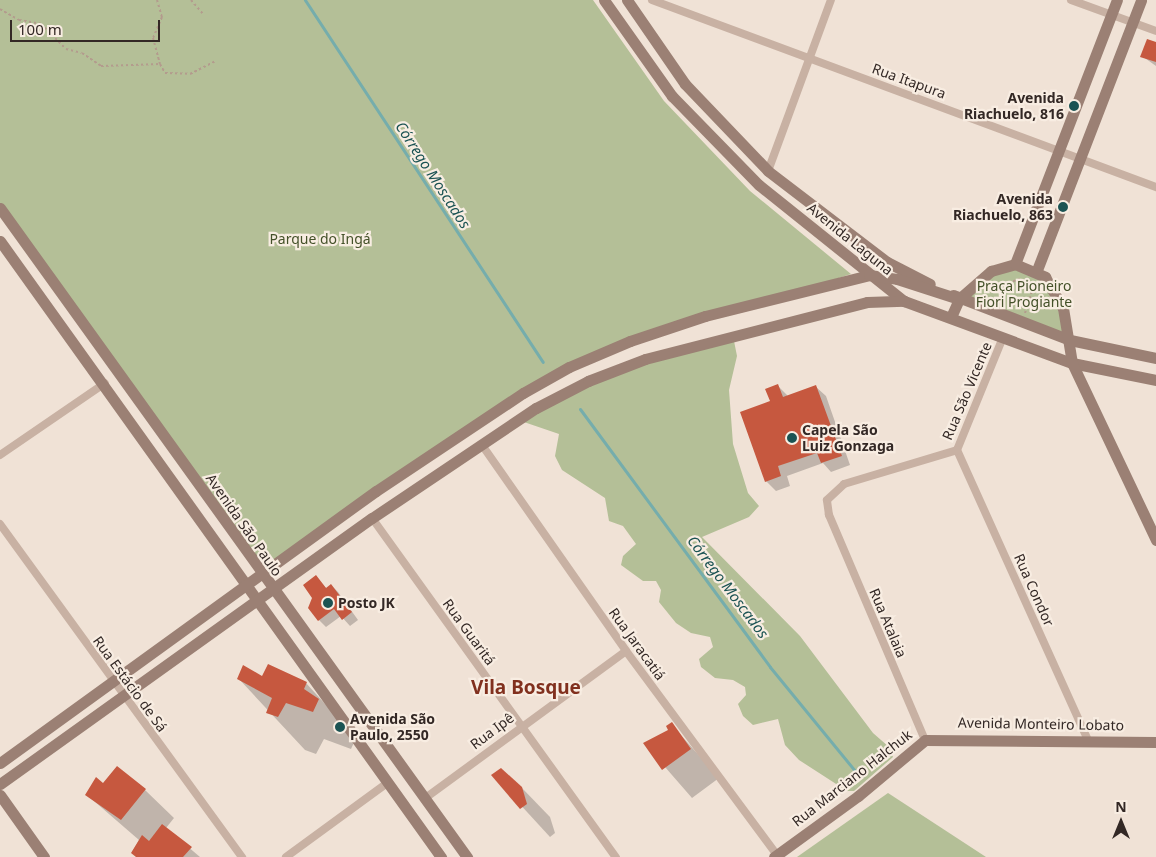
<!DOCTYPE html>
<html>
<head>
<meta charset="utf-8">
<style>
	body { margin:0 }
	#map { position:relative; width:1156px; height:857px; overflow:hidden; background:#f0e2d6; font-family:"Noto Sans",sans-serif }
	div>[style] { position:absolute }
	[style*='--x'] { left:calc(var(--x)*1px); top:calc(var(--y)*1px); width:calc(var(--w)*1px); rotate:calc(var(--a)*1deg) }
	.green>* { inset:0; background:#b4bf97 }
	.shadow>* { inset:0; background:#0003 }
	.stream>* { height:3px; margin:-1.5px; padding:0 1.5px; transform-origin:1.5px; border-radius:1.5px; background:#75adac }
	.building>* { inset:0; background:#c6583f }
	.path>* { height:2px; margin-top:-1px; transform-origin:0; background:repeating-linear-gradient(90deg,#b39b8d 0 2.5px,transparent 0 5px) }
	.street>* { height:8px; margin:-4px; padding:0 4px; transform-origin:4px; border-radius:4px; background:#c8b1a3 }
	.secondary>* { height:11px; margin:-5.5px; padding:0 5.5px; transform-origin:5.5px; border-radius:5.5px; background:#9b8074 }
	.dots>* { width:14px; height:14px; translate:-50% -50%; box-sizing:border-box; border:2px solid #f8ede2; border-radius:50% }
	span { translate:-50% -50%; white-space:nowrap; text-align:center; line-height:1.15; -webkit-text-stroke:4.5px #f8ede2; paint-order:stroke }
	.street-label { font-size:14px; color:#332825 }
	.poi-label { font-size:14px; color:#332825; font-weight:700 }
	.right { translate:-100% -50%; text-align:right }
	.left { translate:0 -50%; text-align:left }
	.park-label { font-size:14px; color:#445129 }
	.water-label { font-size:15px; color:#1b5353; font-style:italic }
	.district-label { font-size:19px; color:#81301e; font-weight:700 }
	.north { position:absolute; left:1096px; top:797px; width:50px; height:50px; -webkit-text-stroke:4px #f8ede2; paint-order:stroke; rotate:0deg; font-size:14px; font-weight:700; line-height:20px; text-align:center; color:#332825 }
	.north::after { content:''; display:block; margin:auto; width:18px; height:22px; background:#332825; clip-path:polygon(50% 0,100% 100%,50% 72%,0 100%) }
	.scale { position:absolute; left:10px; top:20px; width:150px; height:22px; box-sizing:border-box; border:2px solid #332825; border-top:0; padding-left:6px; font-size:15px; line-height:18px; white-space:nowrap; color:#332825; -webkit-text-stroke:4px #f8ede2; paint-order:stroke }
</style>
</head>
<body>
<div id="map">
	<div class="green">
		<div style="clip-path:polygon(0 0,593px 0,664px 101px,750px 191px,851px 274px,569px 366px,262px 570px,0 203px)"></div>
		<div style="clip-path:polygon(1003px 266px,1045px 277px,1070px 340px,959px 299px)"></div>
		<div style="clip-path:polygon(733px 336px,737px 356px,729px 390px,733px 444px,748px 493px,759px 506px,749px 517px,702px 537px,800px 636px,873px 733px,889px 747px,893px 757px,854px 791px,847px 791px,799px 760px,785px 745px,778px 719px,753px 725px,743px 716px,738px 704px,746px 695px,745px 687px,733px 680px,715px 678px,701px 667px,699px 659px,713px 647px,710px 637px,691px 633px,676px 623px,659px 602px,661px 590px,656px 581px,643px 581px,621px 565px,623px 556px,636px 544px,623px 526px,609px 521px,605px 498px,562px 470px,555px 456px,559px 434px,518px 420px,589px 382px)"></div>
		<div style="clip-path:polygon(888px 793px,986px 857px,797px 857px)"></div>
	</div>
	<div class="shadow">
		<div style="clip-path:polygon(1156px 44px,1156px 66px,1142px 56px)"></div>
		<div style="clip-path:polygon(778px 386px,788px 396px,816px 387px,826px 396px,850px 465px,831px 472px,823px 463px,787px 476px,790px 486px,776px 491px,766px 481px,771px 402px)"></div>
		<div style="clip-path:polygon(316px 577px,327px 589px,331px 585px,338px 592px,358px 620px,350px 626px,341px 616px,326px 627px,319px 620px,313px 597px)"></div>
		<div style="clip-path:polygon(263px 677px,306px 683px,356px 738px,351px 749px,324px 739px,316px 754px,305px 750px,239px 679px)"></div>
		<div style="clip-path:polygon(671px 724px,719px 778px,692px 798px,645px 744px,670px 731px)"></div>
		<div style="clip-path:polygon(493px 775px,521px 787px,550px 817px,555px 833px,550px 837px)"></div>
		<div style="clip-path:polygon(104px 785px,145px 790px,174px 818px,166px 828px,200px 857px,137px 857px,132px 852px,139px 840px,87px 795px)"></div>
	</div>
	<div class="stream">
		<div style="--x:305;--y:0;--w:433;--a:56.7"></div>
		<div style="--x:580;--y:409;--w:320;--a:53.6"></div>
		<div style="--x:770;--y:667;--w:142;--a:50.7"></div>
	</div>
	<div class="building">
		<div style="clip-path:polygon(1147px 39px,1156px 42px,1156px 62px,1140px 57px)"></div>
		<div style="clip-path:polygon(778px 384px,783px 397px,816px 385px,842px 456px,821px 463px,817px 453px,778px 466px,781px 476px,765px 482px,740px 412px,770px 401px,765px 389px)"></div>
		<div style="clip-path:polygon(316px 575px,326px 588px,331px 584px,352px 612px,342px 620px,334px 609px,318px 621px,308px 608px,312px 598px,303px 585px)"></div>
		<div style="clip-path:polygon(268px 664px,307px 682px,304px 689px,319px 699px,313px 712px,286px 703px,278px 717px,266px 713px,272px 698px,237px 679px,243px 665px,262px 676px)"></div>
		<div style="clip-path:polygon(672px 722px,691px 749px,662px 770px,643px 743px,668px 730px,666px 726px)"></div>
		<div style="clip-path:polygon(117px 766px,146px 789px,121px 820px,85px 795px,96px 777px,103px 783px)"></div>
		<div style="clip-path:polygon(501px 768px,522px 787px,527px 804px,520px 809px,491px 775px)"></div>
		<div style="clip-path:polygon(162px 824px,192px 847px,183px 857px,136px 857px,131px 853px,142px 835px,149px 841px)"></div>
	</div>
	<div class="path">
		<div style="--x:157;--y:0;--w:18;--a:74"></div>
		<div style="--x:162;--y:17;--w:23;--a:113"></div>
		<div style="--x:153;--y:38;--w:27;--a:75"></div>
		<div style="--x:191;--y:0;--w:18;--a:49"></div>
		<div style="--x:0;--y:9;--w:22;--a:30"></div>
		<div style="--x:19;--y:20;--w:22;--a:10"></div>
		<div style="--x:41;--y:24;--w:35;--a:45"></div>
		<div style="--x:66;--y:49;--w:16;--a:14"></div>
		<div style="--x:82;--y:53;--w:23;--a:34"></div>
		<div style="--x:101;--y:66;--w:59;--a:-1.9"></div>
		<div style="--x:160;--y:64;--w:10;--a:61"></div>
		<div style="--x:165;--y:73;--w:25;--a:2"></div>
		<div style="--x:190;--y:74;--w:29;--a:-27"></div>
		<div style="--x:985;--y:291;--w:37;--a:-19"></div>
		<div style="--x:1025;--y:313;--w:29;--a:-72"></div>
	</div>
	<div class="street">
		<div style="--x:652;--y:0;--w:538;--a:20.36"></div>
		<div style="--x:1071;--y:0;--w:90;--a:20"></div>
		<div style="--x:768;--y:171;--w:182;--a:-69.8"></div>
		<div style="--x:482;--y:445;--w:251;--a:55"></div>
		<div style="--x:626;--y:651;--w:254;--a:53.5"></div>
		<div style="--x:957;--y:450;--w:318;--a:65.7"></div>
		<div style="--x:957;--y:450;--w:122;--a:-67.8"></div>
		<div style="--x:0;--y:455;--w:127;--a:-34.4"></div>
		<div style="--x:372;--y:518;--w:418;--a:54.3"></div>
		<div style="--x:0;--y:524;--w:412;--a:54"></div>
		<div style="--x:925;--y:740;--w:245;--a:-113.1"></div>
		<div style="--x:829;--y:515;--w:15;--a:-98"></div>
		<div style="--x:827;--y:500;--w:23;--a:-43"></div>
		<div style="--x:844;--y:484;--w:118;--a:-16.7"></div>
		<div style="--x:424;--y:799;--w:250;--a:-36.2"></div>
		<div style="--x:286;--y:857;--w:125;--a:-36.2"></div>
	</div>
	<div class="secondary">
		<div style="--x:604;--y:0;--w:118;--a:54.7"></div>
		<div style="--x:672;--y:96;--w:124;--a:45.7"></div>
		<div style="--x:759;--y:185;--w:186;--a:38.7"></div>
		<div style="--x:904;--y:301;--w:179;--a:20.3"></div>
		<div style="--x:1072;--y:363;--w:86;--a:11.4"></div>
		<div style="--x:627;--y:0;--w:102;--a:55.4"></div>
		<div style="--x:685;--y:84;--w:120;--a:46.3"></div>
		<div style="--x:768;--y:171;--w:150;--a:37.4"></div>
		<div style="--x:887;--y:262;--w:48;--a:27.1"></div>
		<div style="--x:0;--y:208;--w:800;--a:54.26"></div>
		<div style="--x:0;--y:241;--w:758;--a:54.4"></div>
		<div style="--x:1015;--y:264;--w:283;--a:-68.9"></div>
		<div style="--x:1037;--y:270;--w:289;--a:-68.9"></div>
		<div style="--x:953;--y:295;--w:125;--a:21"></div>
		<div style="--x:1070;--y:340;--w:88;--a:11.8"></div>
		<div style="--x:951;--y:317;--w:20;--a:-66"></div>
		<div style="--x:959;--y:299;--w:43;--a:-41.2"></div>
		<div style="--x:991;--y:271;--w:25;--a:-16"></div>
		<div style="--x:1015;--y:264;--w:33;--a:23"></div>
		<div style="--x:1045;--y:277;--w:36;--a:60"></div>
		<div style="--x:1063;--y:308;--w:56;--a:80.7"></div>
		<div style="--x:1072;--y:363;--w:196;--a:64.6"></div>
		<div style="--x:0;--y:763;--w:464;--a:-35.9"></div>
		<div style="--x:376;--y:491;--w:177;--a:-33.7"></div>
		<div style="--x:523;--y:393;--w:53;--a:-29.5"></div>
		<div style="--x:569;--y:367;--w:66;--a:-23.1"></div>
		<div style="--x:630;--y:341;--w:79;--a:-18.4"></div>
		<div style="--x:705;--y:316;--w:169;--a:-14"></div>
		<div style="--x:869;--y:275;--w:28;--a:8"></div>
		<div style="--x:897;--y:279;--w:65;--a:17.9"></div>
		<div style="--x:0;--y:784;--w:457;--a:-35.6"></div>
		<div style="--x:372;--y:518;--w:197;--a:-33.9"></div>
		<div style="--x:536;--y:408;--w:59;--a:-27.4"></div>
		<div style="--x:588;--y:381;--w:61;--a:-21.1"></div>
		<div style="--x:645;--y:359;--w:229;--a:-14.4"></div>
		<div style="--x:867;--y:302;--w:37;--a:-2"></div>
		<div style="--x:0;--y:795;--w:76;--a:54.6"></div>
		<div style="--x:774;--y:857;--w:104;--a:-36"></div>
		<div style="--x:858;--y:796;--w:87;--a:-39.9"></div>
		<div style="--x:925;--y:740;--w:231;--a:0.5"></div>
	</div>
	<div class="dots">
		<div style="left:1074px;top:106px;background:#1b5353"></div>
		<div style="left:1063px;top:207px;background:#1b5353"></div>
		<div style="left:792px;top:438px;background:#1b5353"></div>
		<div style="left:328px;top:603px;background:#1b5353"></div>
		<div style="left:340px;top:727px;background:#1b5353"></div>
	</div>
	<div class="street-label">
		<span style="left:909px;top:81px;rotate:20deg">Rua Itapura</span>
		<span style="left:850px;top:239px;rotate:39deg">Avenida Laguna</span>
		<span style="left:967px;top:391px;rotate:-67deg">Rua São Vicente</span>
		<span style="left:244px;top:525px;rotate:55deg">Avenida São Paulo</span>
		<span style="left:1034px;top:590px;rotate:66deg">Rua Condor</span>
		<span style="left:888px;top:623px;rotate:67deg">Rua Atalaia</span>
		<span style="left:469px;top:632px;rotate:54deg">Rua Guaritá</span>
		<span style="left:637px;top:644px;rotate:54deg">Rua Jaracatiá</span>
		<span style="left:130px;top:684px;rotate:54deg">Rua Estácio de Sá</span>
		<span style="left:1041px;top:724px;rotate:1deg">Avenida Monteiro Lobato</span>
		<span style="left:492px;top:731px;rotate:-37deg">Rua Ipê</span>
		<span style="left:852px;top:778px;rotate:-38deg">Rua Marciano Halchuk</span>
	</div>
	<div class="poi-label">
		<span class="right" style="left:1064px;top:106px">Avenida<br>Riachuelo, 816</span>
		<span class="right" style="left:1053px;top:207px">Avenida<br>Riachuelo, 863</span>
		<span class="left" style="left:802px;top:438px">Capela São<br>Luiz Gonzaga</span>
		<span class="left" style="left:338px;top:603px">Posto JK</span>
		<span class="left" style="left:350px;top:727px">Avenida São<br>Paulo, 2550</span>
	</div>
	<div class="park-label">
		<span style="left:320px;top:239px">Parque do Ingá</span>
		<span style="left:1024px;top:294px">Praça Pioneiro<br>Fiori Progiante</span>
	</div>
	<div class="water-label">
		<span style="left:433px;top:175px;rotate:57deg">Córrego Moscados</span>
		<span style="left:728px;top:587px;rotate:53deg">Córrego Moscados</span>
	</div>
	<div class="district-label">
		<span style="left:526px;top:688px">Vila Bosque</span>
	</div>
	<div class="north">N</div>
	<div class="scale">100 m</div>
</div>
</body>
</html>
